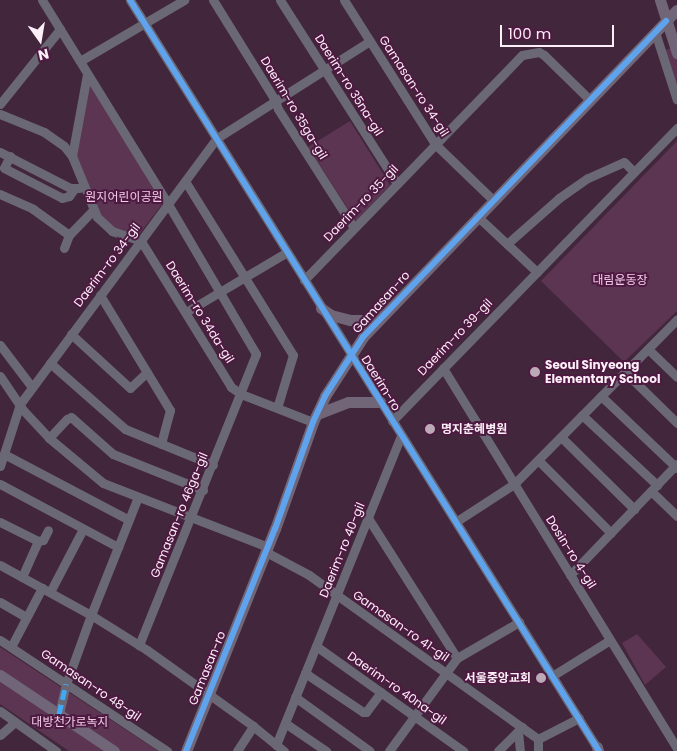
<!DOCTYPE html>
<html>
<head>
<meta charset="utf-8">
<style>
	body { margin:0 }
	#map { position:relative; width:677px; height:751px; overflow:hidden; background:#42263c; font-family:Poppins,"Noto Sans KR",sans-serif }
	div>[style] { position:absolute }
	[style*='--x'] { left:calc(var(--x)*1px); top:calc(var(--y)*1px); width:calc(var(--w)*1px); rotate:calc(var(--a)*1deg) }
	.green>* { inset:0; background:#5b3551 }
	.minor>* { height:9px; margin:-4.5px; padding:0 4.5px; transform-origin:4.5px; border-radius:4.5px; background:#6b6875 }
	.major>* { height:11px; margin:-5.5px; padding:0 5.5px; transform-origin:5.5px; border-radius:5.5px; background:#706678 }
	.quiet>* { height:5px; margin-top:-2.5px; transform-origin:0; background:repeating-linear-gradient(90deg,#3fa9f5 0 10px,transparent 0 15px) }
	.cycleway>* { height:6px; margin:-3px; padding:0 3px; transform-origin:3px; border-radius:3px; background:#60a3ed }
	.dots>* { width:14px; height:14px; translate:-50% -50%; box-sizing:border-box; border:2px solid #4e1a42; border-radius:50% }
	span { translate:-50% -50%; white-space:nowrap; text-align:center; line-height:1.15; -webkit-text-stroke:4px #4e1a42; paint-order:stroke }
	.street-label { font-size:12px; color:#fdeff8 }
	.park-label { font-size:12px; color:#f4cee8 }
	.poi-label { font-size:12px; color:#fdeff8; font-weight:700 }
	.left { translate:0 -50%; text-align:left }
	.right { translate:-100% -50%; text-align:right }
	.north { position:absolute; left:15px; top:15px; width:50px; height:50px; -webkit-text-stroke:4px #4e1a42; paint-order:stroke; rotate:167deg; font-size:14px; font-weight:700; line-height:20px; text-align:center; color:#fdeff8 }
	.north::after { content:''; display:block; margin:auto; width:18px; height:22px; background:#fdeff8; clip-path:polygon(50% 0,100% 100%,50% 72%,0 100%) }
	.scale { position:absolute; left:500px; top:25px; width:114px; height:22px; box-sizing:border-box; border:2px solid #fdeff8; border-top:0; padding-left:6px; font-size:15px; line-height:18px; white-space:nowrap; color:#fdeff8; -webkit-text-stroke:4px #4e1a42; paint-order:stroke }
</style>
</head>
<body>
<div id="map">
	<div class="green">
		<div style="clip-path:polygon(672px 48px,677px 61px,677px 88px,665px 50px)"></div>
		<div style="clip-path:polygon(88px 82px,163px 203px,138px 236px,120px 232px,101px 217px,75px 156px)"></div>
		<div style="clip-path:polygon(350px 121px,390px 185px,356px 221px,308px 147px)"></div>
		<div style="clip-path:polygon(677px 141px,677px 311px,624px 362px,541px 281px)"></div>
		<div style="clip-path:polygon(637px 634px,666px 667px,645px 685px,622px 643px)"></div>
		<div style="clip-path:polygon(0 647px,158px 751px,69px 751px,0 704px)"></div>
	</div>
	<div class="minor">
		<div style="--x:42;--y:0;--w:240;--a:58.3"></div>
		<div style="--x:168;--y:204;--w:174;--a:59.6"></div>
		<div style="--x:256;--y:354;--w:314;--a:111.9"></div>
		<div style="--x:130;--y:0;--w:885;--a:58.02"></div>
		<div style="--x:213;--y:0;--w:118;--a:58.2"></div>
		<div style="--x:275;--y:100;--w:9;--a:72"></div>
		<div style="--x:278;--y:109;--w:141;--a:57.4"></div>
		<div style="--x:280;--y:0;--w:218;--a:57.5"></div>
		<div style="--x:344;--y:0;--w:170;--a:57.7"></div>
		<div style="--x:435;--y:144;--w:81;--a:44"></div>
		<div style="--x:655;--y:32;--w:71;--a:72.1"></div>
		<div style="--x:80;--y:61;--w:121;--a:-30.4"></div>
		<div style="--x:0;--y:104;--w:96;--a:-51.3"></div>
		<div style="--x:0;--y:114;--w:48;--a:22.2"></div>
		<div style="--x:44;--y:132;--w:24;--a:35"></div>
		<div style="--x:64;--y:146;--w:13;--a:51"></div>
		<div style="--x:72;--y:156;--w:66;--a:67.7"></div>
		<div style="--x:97;--y:217;--w:21;--a:43"></div>
		<div style="--x:112;--y:231;--w:31;--a:19"></div>
		<div style="--x:141;--y:241;--w:172;--a:58.3"></div>
		<div style="--x:231;--y:387;--w:12;--a:35"></div>
		<div style="--x:241;--y:394;--w:77;--a:21.3"></div>
		<div style="--x:0;--y:152;--w:79;--a:27.2"></div>
		<div style="--x:70;--y:188;--w:9;--a:0"></div>
		<div style="--x:10;--y:156;--w:13;--a:117"></div>
		<div style="--x:4;--y:168;--w:65;--a:27.3"></div>
		<div style="--x:62;--y:198;--w:7;--a:-16"></div>
		<div style="--x:69;--y:196;--w:9;--a:-54"></div>
		<div style="--x:72;--y:156;--w:83;--a:-79.6"></div>
		<div style="--x:185;--y:181;--w:205;--a:58.2"></div>
		<div style="--x:293;--y:355;--w:55;--a:106.8"></div>
		<div style="--x:0;--y:194;--w:36;--a:24"></div>
		<div style="--x:33;--y:209;--w:44;--a:35.8"></div>
		<div style="--x:477;--y:216;--w:82;--a:43"></div>
		<div style="--x:507;--y:244;--w:69;--a:-41.5"></div>
		<div style="--x:559;--y:198;--w:35;--a:-35"></div>
		<div style="--x:588;--y:178;--w:39;--a:-24"></div>
		<div style="--x:624;--y:162;--w:14;--a:45"></div>
		<div style="--x:64;--y:248;--w:14;--a:-69"></div>
		<div style="--x:69;--y:235;--w:35;--a:-46"></div>
		<div style="--x:304;--y:280;--w:313;--a:-45.9"></div>
		<div style="--x:522;--y:55;--w:17;--a:-10"></div>
		<div style="--x:539;--y:52;--w:6;--a:31"></div>
		<div style="--x:544;--y:55;--w:64;--a:44.4"></div>
		<div style="--x:100;--y:295;--w:135;--a:58.7"></div>
		<div style="--x:170;--y:410;--w:35;--a:105"></div>
		<div style="--x:186;--y:312;--w:117;--a:-30.7"></div>
		<div style="--x:71;--y:334;--w:80;--a:42.5"></div>
		<div style="--x:130;--y:388;--w:23;--a:-43"></div>
		<div style="--x:0;--y:345;--w:53;--a:52.7"></div>
		<div style="--x:648;--y:349;--w:40;--a:44"></div>
		<div style="--x:50;--y:363;--w:100;--a:41.3"></div>
		<div style="--x:125;--y:429;--w:95;--a:22.2"></div>
		<div style="--x:443;--y:368;--w:447;--a:58.4"></div>
		<div style="--x:625;--y:372;--w:73;--a:44.4"></div>
		<div style="--x:0;--y:376;--w:41;--a:55.9"></div>
		<div style="--x:23;--y:410;--w:38;--a:47"></div>
		<div style="--x:49;--y:438;--w:70;--a:39.8"></div>
		<div style="--x:103;--y:483;--w:177;--a:21.2"></div>
		<div style="--x:601;--y:396;--w:105;--a:43.5"></div>
		<div style="--x:582;--y:415;--w:103;--a:43"></div>
		<div style="--x:392;--y:421;--w:409;--a:-45.8"></div>
		<div style="--x:561;--y:437;--w:103;--a:44.6"></div>
		<div style="--x:49;--y:438;--w:26;--a:-47"></div>
		<div style="--x:67;--y:419;--w:4;--a:-27"></div>
		<div style="--x:71;--y:417;--w:56;--a:41.4"></div>
		<div style="--x:113;--y:454;--w:97;--a:21.8"></div>
		<div style="--x:4;--y:454;--w:141;--a:27.8"></div>
		<div style="--x:538;--y:460;--w:103;--a:45"></div>
		<div style="--x:0;--y:466;--w:65;--a:-72.1"></div>
		<div style="--x:20;--y:404;--w:331;--a:-53.5"></div>
		<div style="--x:217;--y:138;--w:181;--a:-32.4"></div>
		<div style="--x:0;--y:484;--w:134;--a:28.1"></div>
		<div style="--x:651;--y:491;--w:36;--a:44"></div>
		<div style="--x:368;--y:518;--w:166;--a:57.6"></div>
		<div style="--x:457;--y:521;--w:68;--a:-33"></div>
		<div style="--x:514;--y:484;--w:232;--a:-45.3"></div>
		<div style="--x:0;--y:522;--w:42;--a:26.6"></div>
		<div style="--x:266;--y:552;--w:49;--a:28.1"></div>
		<div style="--x:309;--y:575;--w:282;--a:35.6"></div>
		<div style="--x:0;--y:565;--w:104;--a:28.8"></div>
		<div style="--x:91;--y:615;--w:66;--a:32"></div>
		<div style="--x:147;--y:650;--w:130;--a:35.6"></div>
		<div style="--x:253;--y:726;--w:40;--a:39"></div>
		<div style="--x:570;--y:575;--w:154;--a:-46.1"></div>
		<div style="--x:22;--y:577;--w:39;--a:-66"></div>
		<div style="--x:38;--y:541;--w:5;--a:-11"></div>
		<div style="--x:43;--y:540;--w:11;--a:-63"></div>
		<div style="--x:50;--y:592;--w:71;--a:-62.4"></div>
		<div style="--x:0;--y:602;--w:30;--a:30"></div>
		<div style="--x:0;--y:640;--w:201;--a:33.6"></div>
		<div style="--x:316;--y:646;--w:181;--a:35.5"></div>
		<div style="--x:11;--y:647;--w:67;--a:-62.3"></div>
		<div style="--x:305;--y:673;--w:70;--a:33.9"></div>
		<div style="--x:363;--y:712;--w:3;--a:0"></div>
		<div style="--x:366;--y:712;--w:25;--a:-53"></div>
		<div style="--x:552;--y:676;--w:68;--a:-31.8"></div>
		<div style="--x:295;--y:697;--w:92;--a:35.8"></div>
		<div style="--x:0;--y:711;--w:69;--a:35.5"></div>
		<div style="--x:59;--y:714;--w:31;--a:-77"></div>
		<div style="--x:66;--y:684;--w:73;--a:-70.1"></div>
		<div style="--x:91;--y:615;--w:127;--a:-68.3"></div>
		<div style="--x:285;--y:723;--w:50;--a:34.3"></div>
		<div style="--x:518;--y:732;--w:19;--a:84"></div>
		<div style="--x:0;--y:735;--w:20;--a:-41"></div>
		<div style="--x:538;--y:739;--w:46;--a:-27.1"></div>
		<div style="--x:538;--y:739;--w:12;--a:90"></div>
		<div style="--x:276;--y:745;--w:334;--a:-68"></div>
		<div style="--x:237;--y:751;--w:30;--a:-57"></div>
		<div style="--x:389;--y:751;--w:115;--a:-53.8"></div>
		<div style="--x:457;--y:658;--w:72;--a:-30.1"></div>
		<div style="--x:498;--y:751;--w:34;--a:-45"></div>
	</div>
	<div class="major">
		<div style="--x:660;--y:0;--w:56;--a:72.2"></div>
		<div style="--x:321;--y:308;--w:12;--a:35"></div>
		<div style="--x:331;--y:315;--w:20;--a:15"></div>
		<div style="--x:350;--y:320;--w:20;--a:0"></div>
		<div style="--x:370;--y:320;--w:13;--a:-23"></div>
		<div style="--x:317;--y:414;--w:33;--a:-21"></div>
		<div style="--x:348;--y:402;--w:32;--a:0"></div>
		<div style="--x:0;--y:675;--w:137;--a:33.7"></div>
		<div style="--x:597;--y:747;--w:4;--a:76"></div>
		<div style="--x:186;--y:751;--w:239;--a:-68.2"></div>
		<div style="--x:275;--y:529;--w:114;--a:-70.4"></div>
		<div style="--x:313;--y:422;--w:29;--a:-65"></div>
		<div style="--x:325;--y:396;--w:70;--a:-57.2"></div>
		<div style="--x:363;--y:337;--w:453;--a:-46.2"></div>
	</div>
	<div class="quiet">
		<div style="--x:59;--y:714;--w:31;--a:-77"></div>
	</div>
	<div class="cycleway">
		<div style="--x:130;--y:0;--w:885;--a:58.02"></div>
		<div style="--x:186;--y:751;--w:239;--a:-68.2"></div>
		<div style="--x:275;--y:529;--w:114;--a:-70.4"></div>
		<div style="--x:313;--y:422;--w:29;--a:-65"></div>
		<div style="--x:325;--y:396;--w:70;--a:-57.2"></div>
		<div style="--x:363;--y:337;--w:438;--a:-46.2"></div>
	</div>
	<div class="dots">
		<div style="left:535px;top:372px;background:#bca9b6"></div>
		<div style="left:430px;top:429px;background:#bca9b6"></div>
		<div style="left:541px;top:678px;background:#bca9b6"></div>
	</div>
	<div class="street-label">
		<span style="left:349px;top:85px;rotate:58deg">Daerim-ro 35na-gil</span>
		<span style="left:414px;top:86px;rotate:57deg">Gamasan-ro 34-gil</span>
		<span style="left:294px;top:108px;rotate:59deg">Daerim-ro 35ga-gil</span>
		<span style="left:361px;top:203px;rotate:-46deg">Daerim-ro 35-gil</span>
		<span style="left:107px;top:265px;rotate:-53deg">Daerim-ro 34-gil</span>
		<span style="left:381px;top:302px;rotate:-48deg">Gamasan-ro</span>
		<span style="left:200px;top:312px;rotate:58deg">Daerim-ro 34da-gil</span>
		<span style="left:455px;top:337px;rotate:-46deg">Daerim-ro 39-gil</span>
		<span style="left:381px;top:383px;rotate:58deg">Daerim-ro</span>
		<span style="left:179px;top:515px;rotate:-68deg">Gamasan-ro 46ga-gil</span>
		<span style="left:342px;top:550px;rotate:-68deg">Daerim-ro 40-gil</span>
		<span style="left:571px;top:552px;rotate:58deg">Dosin-ro 4-gil</span>
		<span style="left:401px;top:626px;rotate:35deg">Gamasan-ro 41-gil</span>
		<span style="left:207px;top:668px;rotate:-68deg">Gamasan-ro</span>
		<span style="left:91px;top:685px;rotate:34deg">Gamasan-ro 48-gil</span>
		<span style="left:397px;top:688px;rotate:35deg">Daerim-ro 40na-gil</span>
	</div>
	<div class="park-label">
		<span style="left:124px;top:197px">원지어린이공원</span>
		<span style="left:620px;top:280px">대림운동장</span>
		<span style="left:70px;top:722px">대방천가로녹지</span>
	</div>
	<div class="poi-label">
		<span class="left" style="left:545px;top:372px">Seoul Sinyeong<br>Elementary School</span>
		<span class="left" style="left:441px;top:429px">명지춘혜병원</span>
		<span class="right" style="left:531px;top:678px">서울중앙교회</span>
	</div>
	<div class="north">N</div>
	<div class="scale">100 m</div>
</div>
</body>
</html>
